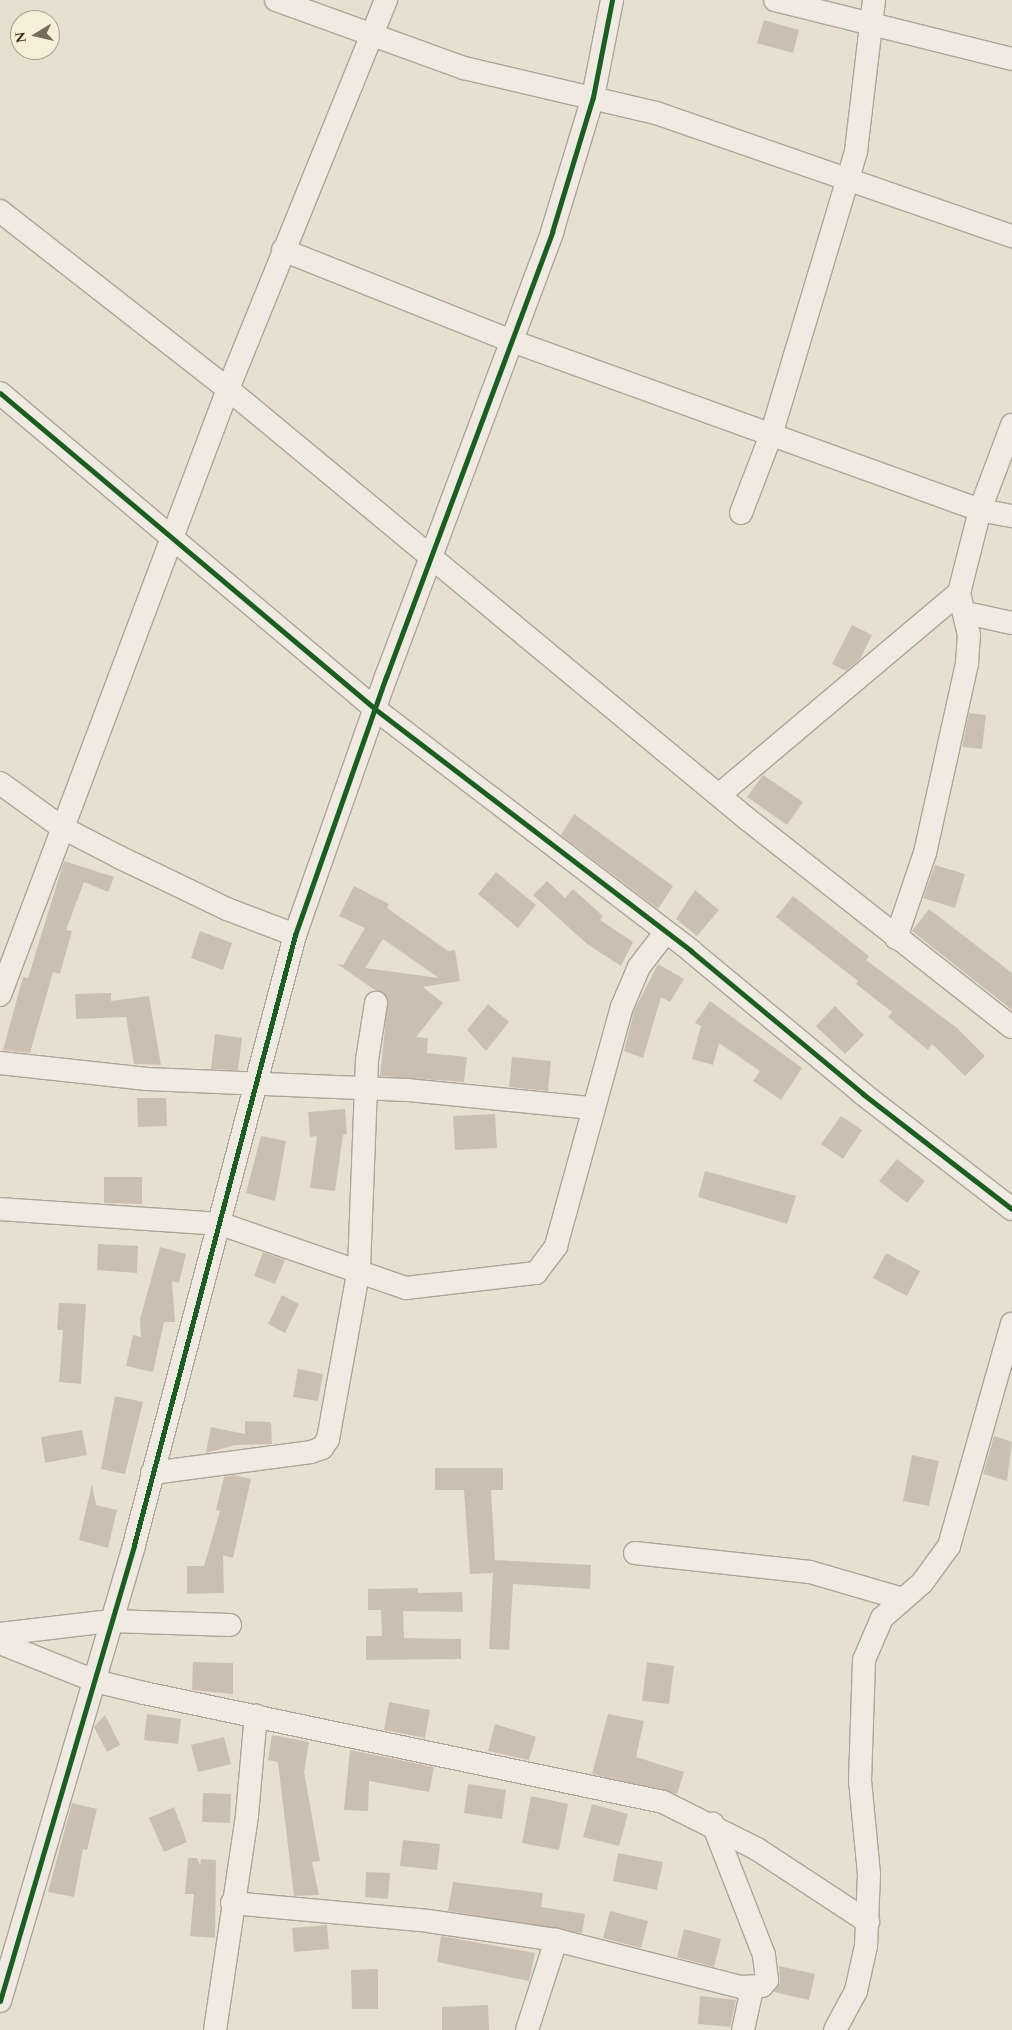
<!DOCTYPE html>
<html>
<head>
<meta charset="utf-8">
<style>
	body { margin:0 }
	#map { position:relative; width:1012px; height:2030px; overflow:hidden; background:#e7e0d1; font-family:Spectral,serif }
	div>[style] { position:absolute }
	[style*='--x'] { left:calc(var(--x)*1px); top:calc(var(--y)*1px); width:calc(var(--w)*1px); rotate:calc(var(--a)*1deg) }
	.building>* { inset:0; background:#cbbfb2 }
	.roads { filter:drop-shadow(1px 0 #ada599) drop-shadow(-1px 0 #ada599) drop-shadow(0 1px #ada599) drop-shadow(0 -1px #ada599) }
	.minor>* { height:22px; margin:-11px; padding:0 11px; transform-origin:11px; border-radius:11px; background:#efebe3 }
	.cycleway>* { height:5px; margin:-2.5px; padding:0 2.5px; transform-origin:2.5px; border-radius:2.5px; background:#1b5e20 }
	span { translate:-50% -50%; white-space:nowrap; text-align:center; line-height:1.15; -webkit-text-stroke:4px #f7eed8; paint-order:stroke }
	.north { position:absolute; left:10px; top:10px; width:50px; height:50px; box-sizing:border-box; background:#f7eed8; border:1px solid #ada18e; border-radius:50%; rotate:261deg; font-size:14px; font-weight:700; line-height:20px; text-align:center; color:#3d2e20 }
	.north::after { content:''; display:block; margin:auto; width:18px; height:22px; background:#786c5e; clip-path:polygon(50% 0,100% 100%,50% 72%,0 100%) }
</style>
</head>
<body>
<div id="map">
	<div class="building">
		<div style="clip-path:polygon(764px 20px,799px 30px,793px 53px,757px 43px)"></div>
		<div style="clip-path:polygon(852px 625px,872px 635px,860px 659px,846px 671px,832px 664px)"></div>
		<div style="clip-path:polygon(969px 713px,986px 715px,982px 749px,962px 747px)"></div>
		<div style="clip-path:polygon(763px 775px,803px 802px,787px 825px,747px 797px)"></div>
		<div style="clip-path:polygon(574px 814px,673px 886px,658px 909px,561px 835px)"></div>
		<div style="clip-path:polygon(64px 861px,114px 877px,108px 892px,84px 882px,66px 930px,72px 931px,60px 974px,53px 972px,30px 1053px,3px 1050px,23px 977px,28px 978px)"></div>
		<div style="clip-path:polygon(935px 865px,965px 874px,955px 908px,923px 898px)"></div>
		<div style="clip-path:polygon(496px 872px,536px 905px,518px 928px,478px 894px)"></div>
		<div style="clip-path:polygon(547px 881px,565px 898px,573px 889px,603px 916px,600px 920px,633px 942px,621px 966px,587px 944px,533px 895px)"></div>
		<div style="clip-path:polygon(evenodd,354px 886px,389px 904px,387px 908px,448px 951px,455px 950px,460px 981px,423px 987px,443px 1003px,416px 1037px,428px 1038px,427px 1053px,467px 1057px,464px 1082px,380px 1076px,388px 999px,337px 964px,343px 965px,365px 928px,339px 916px,354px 886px,383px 939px,439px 978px,365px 968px,383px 939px)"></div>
		<div style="clip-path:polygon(695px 890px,719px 910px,697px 936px,676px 919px)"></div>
		<div style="clip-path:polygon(793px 896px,869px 956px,866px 960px,957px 1028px,985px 1056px,965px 1076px,932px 1044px,928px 1050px,888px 1017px,892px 1012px,856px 984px,858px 981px,776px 917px)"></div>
		<div style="clip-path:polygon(929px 909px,1012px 973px,1012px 1010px,912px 931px)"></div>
		<div style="clip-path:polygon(200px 931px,232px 943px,223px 970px,191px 958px)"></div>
		<div style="clip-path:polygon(658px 964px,684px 979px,670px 1002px,661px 997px,643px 1058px,624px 1051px,634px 1011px)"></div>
		<div style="clip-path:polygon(111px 993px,111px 1001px,149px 996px,161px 1065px,134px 1064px,126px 1017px,76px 1019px,75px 994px)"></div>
		<div style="clip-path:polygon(710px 1001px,802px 1068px,781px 1100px,753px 1081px,760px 1071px,719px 1043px,713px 1065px,692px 1059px,701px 1026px,695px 1023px)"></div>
		<div style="clip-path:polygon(488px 1004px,509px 1022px,486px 1051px,467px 1030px)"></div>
		<div style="clip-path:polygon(835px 1006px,864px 1035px,845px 1054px,816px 1026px)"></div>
		<div style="clip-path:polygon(215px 1034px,242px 1038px,238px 1070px,211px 1069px)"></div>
		<div style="clip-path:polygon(512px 1057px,551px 1061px,548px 1091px,509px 1087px)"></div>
		<div style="clip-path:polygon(137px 1098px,166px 1098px,167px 1126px,138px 1127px)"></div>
		<div style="clip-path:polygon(345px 1109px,347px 1134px,343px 1135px,335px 1191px,310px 1188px,317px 1136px,310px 1137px,308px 1112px)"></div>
		<div style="clip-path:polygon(495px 1114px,497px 1148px,455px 1150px,453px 1116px)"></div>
		<div style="clip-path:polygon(841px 1116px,862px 1130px,843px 1159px,821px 1144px)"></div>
		<div style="clip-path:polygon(261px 1136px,286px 1141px,275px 1201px,246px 1193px)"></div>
		<div style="clip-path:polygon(897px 1159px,925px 1181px,907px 1203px,879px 1181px)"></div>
		<div style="clip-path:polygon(705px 1171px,796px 1196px,787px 1224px,698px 1197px)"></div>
		<div style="clip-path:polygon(104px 1177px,142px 1177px,142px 1204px,104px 1203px)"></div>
		<div style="clip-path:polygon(98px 1244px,138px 1246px,137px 1273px,97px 1270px)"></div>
		<div style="clip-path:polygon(160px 1247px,186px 1254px,179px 1283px,172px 1281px,175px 1322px,164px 1322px,153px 1372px,126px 1366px,133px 1335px,141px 1337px,140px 1319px)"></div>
		<div style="clip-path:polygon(263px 1252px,285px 1260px,275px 1284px,254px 1276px)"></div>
		<div style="clip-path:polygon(886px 1253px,920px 1271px,907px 1296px,873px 1278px)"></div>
		<div style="clip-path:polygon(282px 1295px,299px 1304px,285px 1333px,268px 1324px)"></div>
		<div style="clip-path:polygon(59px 1303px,86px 1304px,81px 1384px,59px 1382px,63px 1330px,57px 1330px)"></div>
		<div style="clip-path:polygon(298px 1369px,323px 1374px,318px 1401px,293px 1397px)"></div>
		<div style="clip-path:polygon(115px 1396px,143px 1402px,125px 1474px,101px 1469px)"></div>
		<div style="clip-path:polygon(245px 1421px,271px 1422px,272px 1444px,235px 1445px,206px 1453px,211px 1427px,245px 1434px)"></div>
		<div style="clip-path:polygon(82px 1430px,87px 1455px,45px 1463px,41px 1437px)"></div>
		<div style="clip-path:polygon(994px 1436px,1012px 1442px,1007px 1481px,983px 1474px)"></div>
		<div style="clip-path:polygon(912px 1455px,939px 1461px,929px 1506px,903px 1501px)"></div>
		<div style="clip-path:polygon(435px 1468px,503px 1468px,503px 1490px,491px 1490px,495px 1560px,591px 1565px,590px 1589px,513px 1584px,509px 1650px,489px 1649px,493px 1573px,470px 1574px,464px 1490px,435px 1490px)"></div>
		<div style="clip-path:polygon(234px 1475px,251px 1479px,233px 1558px,223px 1555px,224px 1593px,187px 1594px,187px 1566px,204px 1566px,220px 1511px,216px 1510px,224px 1477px)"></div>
		<div style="clip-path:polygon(92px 1484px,96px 1505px,117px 1510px,108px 1548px,79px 1540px)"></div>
		<div style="clip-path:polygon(418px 1588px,418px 1593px,462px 1592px,463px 1612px,403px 1611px,404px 1638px,461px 1639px,461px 1659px,366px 1660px,366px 1636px,382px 1636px,381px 1610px,368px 1610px,368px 1589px)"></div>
		<div style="clip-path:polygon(193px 1662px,233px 1663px,233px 1694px,192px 1690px)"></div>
		<div style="clip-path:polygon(647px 1662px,674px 1666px,669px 1704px,642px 1701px)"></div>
		<div style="clip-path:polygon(389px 1702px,430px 1710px,425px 1738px,384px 1730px)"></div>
		<div style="clip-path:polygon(147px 1714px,181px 1719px,178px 1744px,144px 1740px)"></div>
		<div style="clip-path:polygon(608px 1714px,644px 1721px,636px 1757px,684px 1772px,677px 1794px,592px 1774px)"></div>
		<div style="clip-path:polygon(105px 1715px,120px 1745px,107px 1752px,94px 1727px)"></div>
		<div style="clip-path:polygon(495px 1724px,536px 1737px,529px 1760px,488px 1751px)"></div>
		<div style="clip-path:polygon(272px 1735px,309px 1742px,304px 1772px,320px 1861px,312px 1862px,319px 1895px,294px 1896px,278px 1762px,268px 1760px)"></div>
		<div style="clip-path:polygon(224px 1737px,231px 1764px,198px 1772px,191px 1745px)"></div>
		<div style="clip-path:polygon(350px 1750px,434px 1767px,429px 1792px,369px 1781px,368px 1811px,344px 1810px)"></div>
		<div style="clip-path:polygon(468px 1784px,506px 1790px,502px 1819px,464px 1813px)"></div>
		<div style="clip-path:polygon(203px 1793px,231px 1794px,230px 1823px,202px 1822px)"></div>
		<div style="clip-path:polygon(531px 1796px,568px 1804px,559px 1850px,522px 1843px)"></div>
		<div style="clip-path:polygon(72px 1803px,97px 1809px,87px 1850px,83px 1849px,74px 1897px,48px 1892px)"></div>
		<div style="clip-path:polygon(592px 1804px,628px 1814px,619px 1846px,583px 1837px)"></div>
		<div style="clip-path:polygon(174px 1807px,187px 1842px,164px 1852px,149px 1818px)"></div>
		<div style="clip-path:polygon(403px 1840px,440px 1844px,437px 1870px,400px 1866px)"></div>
		<div style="clip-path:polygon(618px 1853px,663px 1862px,657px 1890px,613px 1881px)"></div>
		<div style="clip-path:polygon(188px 1858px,197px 1858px,200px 1865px,201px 1859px,216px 1860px,215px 1938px,190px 1936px,194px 1894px,185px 1894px)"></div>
		<div style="clip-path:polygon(366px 1872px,390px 1873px,388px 1899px,365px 1897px)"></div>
		<div style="clip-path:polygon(453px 1882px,543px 1893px,541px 1907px,585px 1914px,582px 1933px,448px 1911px)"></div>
		<div style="clip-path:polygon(610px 1911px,648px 1921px,641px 1948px,603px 1938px)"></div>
		<div style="clip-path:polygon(327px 1925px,329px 1949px,294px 1952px,292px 1928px)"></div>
		<div style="clip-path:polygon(684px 1929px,721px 1939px,714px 1967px,677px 1957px)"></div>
		<div style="clip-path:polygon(441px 1936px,535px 1953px,529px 1981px,437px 1962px)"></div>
		<div style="clip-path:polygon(779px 1966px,815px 1974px,809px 2000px,774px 1992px,780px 1983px)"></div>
		<div style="clip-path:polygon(378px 1969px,378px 2009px,352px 2009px,351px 1970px)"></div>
		<div style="clip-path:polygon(700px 1996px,736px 2000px,730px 2027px,698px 2024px)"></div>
		<div style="clip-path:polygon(488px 2005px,489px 2030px,442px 2030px,442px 2007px)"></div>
	</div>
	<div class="roads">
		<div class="minor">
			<div style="--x:276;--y:0;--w:200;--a:19.9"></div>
			<div style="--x:464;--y:68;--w:197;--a:13.2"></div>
			<div style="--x:656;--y:113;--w:377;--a:19.1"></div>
			<div style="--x:775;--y:0;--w:244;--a:14"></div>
			<div style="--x:0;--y:211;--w:289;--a:38"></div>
			<div style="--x:228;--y:389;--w:673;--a:39.63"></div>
			<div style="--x:746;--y:818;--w:338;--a:38.2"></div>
			<div style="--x:283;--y:250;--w:243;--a:21.7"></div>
			<div style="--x:509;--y:340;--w:501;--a:19.85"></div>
			<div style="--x:980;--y:510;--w:33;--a:11"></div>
			<div style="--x:0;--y:393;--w:490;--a:40.1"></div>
			<div style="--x:375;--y:709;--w:398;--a:37.4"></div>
			<div style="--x:691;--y:951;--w:224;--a:39.7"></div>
			<div style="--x:863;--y:1094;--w:188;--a:37.7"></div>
			<div style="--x:741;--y:513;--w:84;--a:-69"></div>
			<div style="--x:771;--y:435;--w:296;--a:-73.3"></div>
			<div style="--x:856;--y:151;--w:152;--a:-83.2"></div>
			<div style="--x:966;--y:613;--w:47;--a:12.3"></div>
			<div style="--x:0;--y:783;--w:75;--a:35.8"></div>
			<div style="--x:61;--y:827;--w:65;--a:27.3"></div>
			<div style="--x:119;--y:857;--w:120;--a:25.7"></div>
			<div style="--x:227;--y:909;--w:73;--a:20.9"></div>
			<div style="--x:720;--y:794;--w:312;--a:-40.1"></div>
			<div style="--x:959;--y:593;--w:86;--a:-75.8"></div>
			<div style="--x:980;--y:510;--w:91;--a:-69.4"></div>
			<div style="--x:896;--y:938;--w:90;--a:-71.2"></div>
			<div style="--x:925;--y:853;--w:195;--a:-77.5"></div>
			<div style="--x:967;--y:663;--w:28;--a:-86"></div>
			<div style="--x:969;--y:635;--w:43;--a:-103.4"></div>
			<div style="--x:0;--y:995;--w:647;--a:-69.38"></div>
			<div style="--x:228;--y:389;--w:420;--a:-67.9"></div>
			<div style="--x:0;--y:1063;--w:148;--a:6.2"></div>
			<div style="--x:147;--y:1079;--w:260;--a:2.4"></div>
			<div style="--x:407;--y:1090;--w:185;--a:5.6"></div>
			<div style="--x:0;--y:1209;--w:222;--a:3.9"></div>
			<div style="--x:221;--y:1224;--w:196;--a:19.1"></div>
			<div style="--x:406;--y:1288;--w:131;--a:-6.6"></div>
			<div style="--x:536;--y:1273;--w:34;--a:-53"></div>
			<div style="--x:556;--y:1246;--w:248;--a:-74.6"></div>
			<div style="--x:622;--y:1007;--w:43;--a:-67"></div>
			<div style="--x:639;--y:967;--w:43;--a:-52.6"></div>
			<div style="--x:152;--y:1473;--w:160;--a:-7.5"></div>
			<div style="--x:311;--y:1452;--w:12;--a:-20"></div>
			<div style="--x:322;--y:1448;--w:11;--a:-56"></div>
			<div style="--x:328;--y:1439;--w:173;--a:-79.7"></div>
			<div style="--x:359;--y:1269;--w:209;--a:-87.8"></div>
			<div style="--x:367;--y:1060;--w:58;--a:-81"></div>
			<div style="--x:635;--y:1553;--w:176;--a:6.2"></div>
			<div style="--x:810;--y:1572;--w:97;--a:16.2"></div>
			<div style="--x:0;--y:1634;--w:112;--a:-6.7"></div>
			<div style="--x:111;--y:1621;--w:119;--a:1.9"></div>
			<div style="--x:0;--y:1643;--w:102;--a:21.8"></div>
			<div style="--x:95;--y:1681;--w:50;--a:13.8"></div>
			<div style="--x:144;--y:1693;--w:530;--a:11.86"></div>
			<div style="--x:663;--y:1802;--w:105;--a:26.6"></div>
			<div style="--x:757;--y:1849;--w:133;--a:33.3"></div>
			<div style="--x:232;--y:1903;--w:197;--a:5.2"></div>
			<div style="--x:428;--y:1921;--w:129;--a:8.4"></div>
			<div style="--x:556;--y:1940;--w:191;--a:14.3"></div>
			<div style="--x:741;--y:1987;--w:21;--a:-3"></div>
			<div style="--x:762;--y:1986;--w:8;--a:-50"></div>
			<div style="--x:767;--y:1980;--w:25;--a:-97"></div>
			<div style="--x:764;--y:1955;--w:141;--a:-111.3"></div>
			<div style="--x:0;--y:2001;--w:475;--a:-73.6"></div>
			<div style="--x:134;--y:1545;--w:631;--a:-75.21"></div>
			<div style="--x:295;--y:935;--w:274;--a:-70.6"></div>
			<div style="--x:386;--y:677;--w:475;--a:-69.5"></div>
			<div style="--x:552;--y:232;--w:141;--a:-73.1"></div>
			<div style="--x:593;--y:97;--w:99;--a:-78.9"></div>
			<div style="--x:215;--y:2030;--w:217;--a:-81.5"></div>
			<div style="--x:247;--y:1815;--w:100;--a:-84.9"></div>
			<div style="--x:527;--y:2030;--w:95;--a:-72.1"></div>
			<div style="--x:743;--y:2030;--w:42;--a:-77.6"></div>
			<div style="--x:835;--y:2030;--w:44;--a:-61.7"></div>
			<div style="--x:856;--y:1991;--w:46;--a:-77.5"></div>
			<div style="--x:866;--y:1946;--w:72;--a:-87.6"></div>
			<div style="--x:869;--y:1874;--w:93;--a:-95.5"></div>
			<div style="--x:860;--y:1781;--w:121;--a:-88.1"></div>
			<div style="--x:864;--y:1660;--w:46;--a:-66.8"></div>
			<div style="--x:882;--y:1618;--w:53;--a:-41.2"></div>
			<div style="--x:922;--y:1583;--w:46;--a:-53.9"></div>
			<div style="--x:949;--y:1546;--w:231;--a:-74.2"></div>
		</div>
	</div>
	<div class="cycleway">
		<div style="--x:0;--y:393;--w:490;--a:40.1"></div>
		<div style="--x:375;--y:709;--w:398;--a:37.4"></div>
		<div style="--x:691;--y:951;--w:224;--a:39.7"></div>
		<div style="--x:863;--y:1094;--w:188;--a:37.7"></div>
		<div style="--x:0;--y:2001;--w:475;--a:-73.6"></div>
		<div style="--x:134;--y:1545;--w:631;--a:-75.21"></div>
		<div style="--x:295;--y:935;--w:274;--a:-70.6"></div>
		<div style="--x:386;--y:677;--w:475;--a:-69.5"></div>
		<div style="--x:552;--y:232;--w:141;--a:-73.1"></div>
		<div style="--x:593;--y:97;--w:99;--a:-78.9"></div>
	</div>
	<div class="north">N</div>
</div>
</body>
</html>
